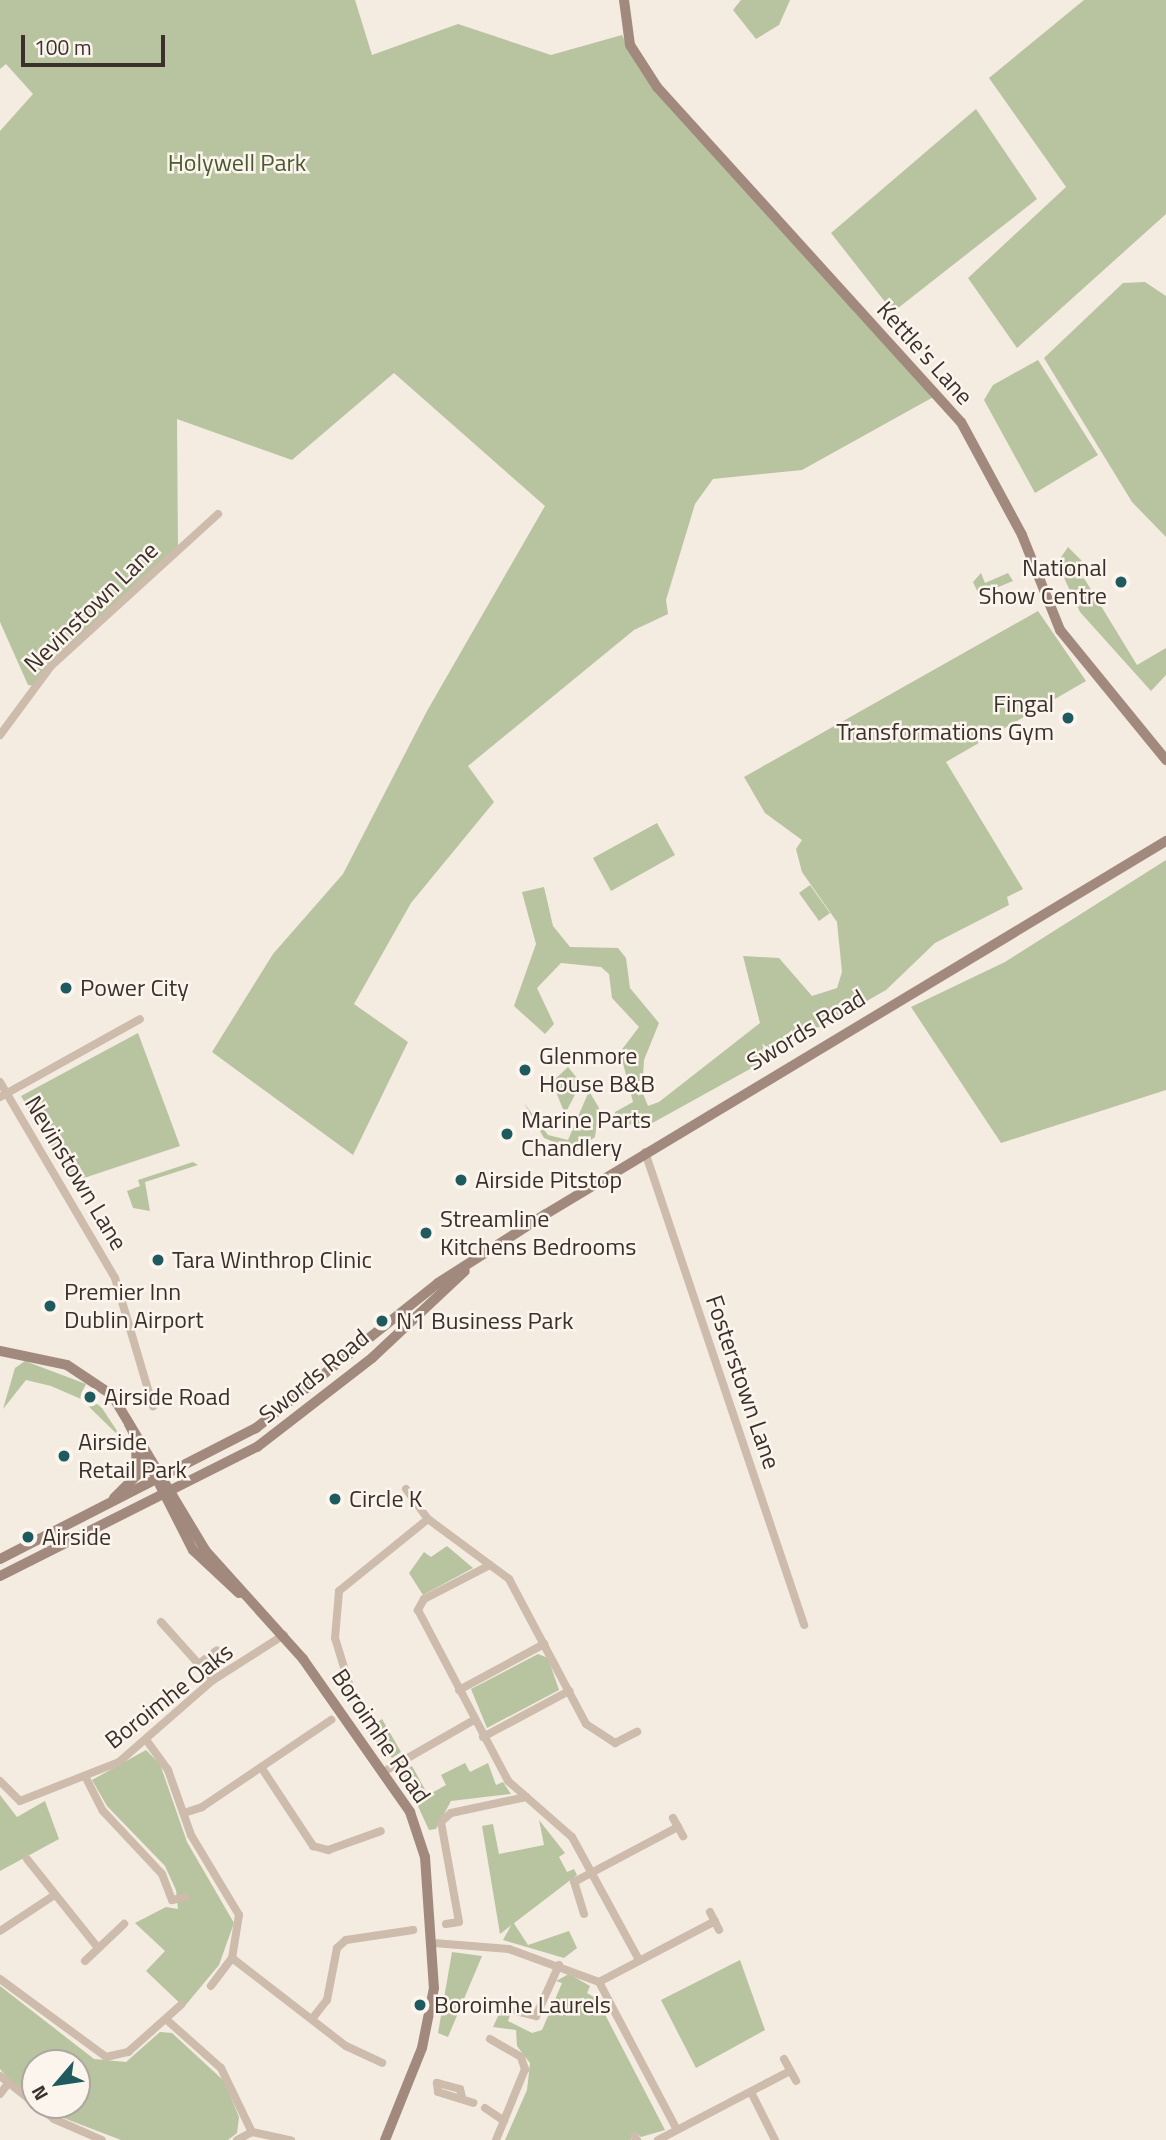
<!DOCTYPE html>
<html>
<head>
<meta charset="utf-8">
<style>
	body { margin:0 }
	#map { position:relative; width:1166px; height:2140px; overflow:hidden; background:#f4ebe1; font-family:"Titillium Web",sans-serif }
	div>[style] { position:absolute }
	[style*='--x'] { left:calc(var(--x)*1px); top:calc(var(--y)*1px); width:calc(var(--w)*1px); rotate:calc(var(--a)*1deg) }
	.green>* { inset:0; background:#b8c4a0 }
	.street>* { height:8px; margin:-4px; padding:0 4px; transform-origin:4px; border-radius:4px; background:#cdbbac }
	.secondary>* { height:10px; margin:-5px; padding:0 5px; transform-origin:5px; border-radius:5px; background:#a18a7d }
	.dots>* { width:19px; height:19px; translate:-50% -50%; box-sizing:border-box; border:4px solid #fbf5ee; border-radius:50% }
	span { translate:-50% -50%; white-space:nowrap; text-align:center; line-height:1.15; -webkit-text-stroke:5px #fbf5ee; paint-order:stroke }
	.park-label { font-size:24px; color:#4a5a2e }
	.street-label { font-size:24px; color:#3b302b }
	.poi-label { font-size:24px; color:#3b302b }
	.right { translate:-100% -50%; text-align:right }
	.left { translate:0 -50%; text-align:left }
	.north { position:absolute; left:21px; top:2049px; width:70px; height:70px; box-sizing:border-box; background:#fbf5ee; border:2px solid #aea6a0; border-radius:50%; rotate:241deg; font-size:19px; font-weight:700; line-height:28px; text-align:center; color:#3b302b }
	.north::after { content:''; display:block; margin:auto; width:24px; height:32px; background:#1f5a5e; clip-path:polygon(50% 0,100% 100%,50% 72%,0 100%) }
	.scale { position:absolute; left:21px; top:35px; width:144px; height:32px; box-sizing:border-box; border:4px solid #3b302b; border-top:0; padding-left:9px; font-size:21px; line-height:24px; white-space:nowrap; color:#3b302b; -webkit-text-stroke:5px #fbf5ee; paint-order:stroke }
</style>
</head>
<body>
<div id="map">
	<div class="green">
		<div style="clip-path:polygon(0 0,355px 0,372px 55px,458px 24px,551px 55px,622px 35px,634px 58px,937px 395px,802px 470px,713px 479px,695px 504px,666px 600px,668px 614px,634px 630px,468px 766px,494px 802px,411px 903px,354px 1004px,408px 1042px,353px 1155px,212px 1052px,273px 954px,343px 874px,427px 711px,545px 506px,394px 373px,292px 460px,177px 419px,178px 549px,34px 686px,28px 685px,0 622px,0 131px,33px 94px,6px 64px,0 69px)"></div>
		<div style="clip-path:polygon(741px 0,790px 0,779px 25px,756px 39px,733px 10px)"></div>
		<div style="clip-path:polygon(1084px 0,1166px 0,1166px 214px,1017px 348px,968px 278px,1066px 187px,989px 78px)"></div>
		<div style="clip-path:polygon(976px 109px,1037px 199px,893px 312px,831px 233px)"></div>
		<div style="clip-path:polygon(1145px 282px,1166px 296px,1166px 537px,1132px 502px,1044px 358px,1123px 283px)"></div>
		<div style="clip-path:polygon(1038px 360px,1098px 455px,1035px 493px,984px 400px,993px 385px)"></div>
		<div style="clip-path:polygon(1068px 547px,1082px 561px,1076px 565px,1137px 665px,1166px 648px,1166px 675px,1151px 691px,1080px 612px,1057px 563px)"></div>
		<div style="clip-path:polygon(981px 573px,985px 583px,1008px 573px,1013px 581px,979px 595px,973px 582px)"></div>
		<div style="clip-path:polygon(1038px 611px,1086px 681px,946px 762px,1023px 889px,1007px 897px,1009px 905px,935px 943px,886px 990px,825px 1025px,786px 1038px,759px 1064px,647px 1126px,614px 1123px,615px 1112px,633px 1102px,620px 1052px,639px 1027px,612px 998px,609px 974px,601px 967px,561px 963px,537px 988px,554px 1024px,545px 1034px,514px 1006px,536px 944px,522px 892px,544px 887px,553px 926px,570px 947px,618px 948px,626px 958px,630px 988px,659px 1023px,644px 1060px,642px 1091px,648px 1106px,659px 1102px,760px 1023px,743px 956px,779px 958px,812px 996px,837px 988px,842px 972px,837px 922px,802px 872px,796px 849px,802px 840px,765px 813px,744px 777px)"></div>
		<div style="clip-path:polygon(657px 823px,675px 855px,611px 891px,593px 858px)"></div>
		<div style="clip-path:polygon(1166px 860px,1166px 1090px,1001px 1143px,911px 1007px,1005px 962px)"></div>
		<div style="clip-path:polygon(810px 885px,830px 913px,819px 921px,799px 893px)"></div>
		<div style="clip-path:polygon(138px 1033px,180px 1146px,72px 1182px,21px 1096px)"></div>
		<div style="clip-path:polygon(568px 1067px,581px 1083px,565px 1114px,552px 1082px)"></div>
		<div style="clip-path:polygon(589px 1091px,599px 1108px,595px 1137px,576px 1151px,544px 1138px,524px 1103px,548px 1135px,568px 1140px)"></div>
		<div style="clip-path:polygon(193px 1162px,198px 1165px,145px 1182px,150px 1211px,133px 1208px,127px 1191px,140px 1186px,138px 1180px)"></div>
		<div style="clip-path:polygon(25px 1361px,86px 1384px,82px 1392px,102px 1408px,123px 1440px,81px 1399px,51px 1386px,26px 1380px,3px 1409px,15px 1368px)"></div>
		<div style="clip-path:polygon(447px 1546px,473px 1568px,423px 1595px,409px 1573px,424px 1552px,431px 1557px)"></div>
		<div style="clip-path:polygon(538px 1654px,548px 1658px,559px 1690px,487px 1728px,471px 1689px)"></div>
		<div style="clip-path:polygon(382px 1719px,401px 1752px,392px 1758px,366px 1731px)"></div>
		<div style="clip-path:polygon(146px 1750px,160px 1764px,187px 1842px,234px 1923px,219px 1965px,184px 2007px,146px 1971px,165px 1951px,135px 1923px,166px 1907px,178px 1909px,176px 1890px,165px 1866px,107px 1806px,92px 1780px)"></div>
		<div style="clip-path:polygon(465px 1763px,470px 1772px,488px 1763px,496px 1785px,503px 1782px,511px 1794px,451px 1801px,436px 1829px,429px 1830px,402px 1772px,412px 1766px,428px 1795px,446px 1785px,441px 1775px)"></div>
		<div style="clip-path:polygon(0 1795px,17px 1817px,45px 1801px,59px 1839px,0 1871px)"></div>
		<div style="clip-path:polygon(539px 1820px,565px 1853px,559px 1857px,567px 1872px,574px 1869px,577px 1875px,500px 1934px,482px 1826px,493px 1824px,499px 1854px,544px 1845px)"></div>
		<div style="clip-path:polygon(513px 1922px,528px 1945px,569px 1931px,577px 1948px,564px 1958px,503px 1940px)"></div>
		<div style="clip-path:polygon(452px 1952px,482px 1956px,448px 2037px,438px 2033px)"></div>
		<div style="clip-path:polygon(740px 1960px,765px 2030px,696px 2068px,661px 2000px)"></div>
		<div style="clip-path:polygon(569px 1974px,590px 1986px,587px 1993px,597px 1999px,665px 2130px,641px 2137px,635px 2132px,631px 2140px,505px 2140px,527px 2090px,530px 2063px,517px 2046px,516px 2030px,493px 2027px,504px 2003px,513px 2007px,508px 2021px,532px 2033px,542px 2030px,562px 1983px,556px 1981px)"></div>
		<div style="clip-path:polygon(0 1986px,94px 2059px,126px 2062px,160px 2032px,172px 2033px,224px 2081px,239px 2117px,237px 2133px,228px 2140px,121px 2140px,61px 2117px,42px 2105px,77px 2105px,77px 2063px,35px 2063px,35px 2100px,10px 2081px,0 2069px)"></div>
	</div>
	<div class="street">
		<div style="--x:0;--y:735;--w:86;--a:-53.5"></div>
		<div style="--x:51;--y:666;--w:226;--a:-42.3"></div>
		<div style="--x:0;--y:1082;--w:227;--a:59.6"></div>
		<div style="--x:115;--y:1278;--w:134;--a:73.5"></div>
		<div style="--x:0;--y:1097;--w:160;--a:-29.1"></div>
		<div style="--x:645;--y:1152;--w:499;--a:71.4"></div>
		<div style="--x:406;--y:1489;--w:37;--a:54"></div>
		<div style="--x:428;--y:1519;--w:101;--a:36.5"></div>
		<div style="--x:509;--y:1579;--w:164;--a:62"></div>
		<div style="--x:586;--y:1724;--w:35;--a:33"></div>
		<div style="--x:615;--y:1743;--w:25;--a:-27"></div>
		<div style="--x:490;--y:1565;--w:74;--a:152.7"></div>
		<div style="--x:424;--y:1599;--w:13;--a:119"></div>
		<div style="--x:418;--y:1610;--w:193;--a:62.2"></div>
		<div style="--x:508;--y:1781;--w:85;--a:41.2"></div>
		<div style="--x:572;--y:1837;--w:140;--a:61.4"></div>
		<div style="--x:161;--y:1622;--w:78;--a:48.1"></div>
		<div style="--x:200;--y:1663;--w:21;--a:-37"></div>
		<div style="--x:351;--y:1690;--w:54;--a:-107.1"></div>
		<div style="--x:335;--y:1638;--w:47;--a:-85.1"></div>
		<div style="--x:339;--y:1591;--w:114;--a:-39"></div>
		<div style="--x:459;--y:1690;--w:97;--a:-28.4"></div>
		<div style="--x:483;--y:1737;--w:98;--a:-28.1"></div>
		<div style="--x:147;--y:1741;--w:36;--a:54"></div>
		<div style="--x:168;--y:1770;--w:69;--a:70.5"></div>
		<div style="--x:191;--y:1835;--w:93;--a:59"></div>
		<div style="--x:239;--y:1915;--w:44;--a:99.2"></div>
		<div style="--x:232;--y:1958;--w:35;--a:127"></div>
		<div style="--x:261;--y:1767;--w:95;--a:56.6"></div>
		<div style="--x:313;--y:1846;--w:16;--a:15"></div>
		<div style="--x:328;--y:1850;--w:56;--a:-19.7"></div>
		<div style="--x:385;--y:1771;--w:103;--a:-29.8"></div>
		<div style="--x:86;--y:1778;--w:37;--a:63"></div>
		<div style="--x:103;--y:1811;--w:86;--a:46.9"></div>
		<div style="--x:162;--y:1874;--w:28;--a:69"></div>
		<div style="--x:172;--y:1900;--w:14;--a:-12"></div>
		<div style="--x:0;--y:1781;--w:28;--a:45"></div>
		<div style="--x:20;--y:1801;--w:106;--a:-21.5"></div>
		<div style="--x:119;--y:1762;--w:125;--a:-41.1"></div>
		<div style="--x:213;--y:1680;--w:84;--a:-32.4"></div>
		<div style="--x:184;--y:1813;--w:19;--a:-18"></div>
		<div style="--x:202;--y:1807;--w:156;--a:-34"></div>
		<div style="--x:673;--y:1818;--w:21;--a:61"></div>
		<div style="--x:27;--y:1859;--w:114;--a:51.4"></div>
		<div style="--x:710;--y:1912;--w:20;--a:63"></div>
		<div style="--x:584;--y:1914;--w:34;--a:-107"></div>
		<div style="--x:574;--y:1882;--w:118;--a:-27.9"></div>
		<div style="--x:446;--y:1924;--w:13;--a:-9"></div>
		<div style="--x:459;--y:1922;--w:102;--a:-100.2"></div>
		<div style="--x:441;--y:1822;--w:13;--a:-42"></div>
		<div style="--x:451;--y:1813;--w:77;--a:-12"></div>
		<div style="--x:0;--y:1931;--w:64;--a:-33.4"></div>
		<div style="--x:434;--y:1943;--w:75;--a:4.6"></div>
		<div style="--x:509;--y:1949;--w:96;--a:20.1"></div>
		<div style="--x:599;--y:1982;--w:131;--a:-27.7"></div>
		<div style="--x:232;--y:1958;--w:144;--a:37.7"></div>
		<div style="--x:346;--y:2046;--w:40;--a:25"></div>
		<div style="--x:85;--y:1961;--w:54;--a:-43.5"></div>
		<div style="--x:0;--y:1979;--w:132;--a:36.3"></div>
		<div style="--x:106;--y:2057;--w:23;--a:-13"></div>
		<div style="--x:128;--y:2052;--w:71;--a:-41.6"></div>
		<div style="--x:599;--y:1982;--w:167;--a:62.2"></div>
		<div style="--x:516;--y:2011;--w:21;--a:14"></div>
		<div style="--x:536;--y:2016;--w:56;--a:-65.7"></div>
		<div style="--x:312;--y:2019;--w:24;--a:-52"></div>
		<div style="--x:327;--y:2000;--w:53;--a:-79.1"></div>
		<div style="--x:337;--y:1948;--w:12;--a:-42"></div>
		<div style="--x:346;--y:1940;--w:68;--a:-8.5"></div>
		<div style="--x:168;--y:2021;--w:71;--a:41.6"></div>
		<div style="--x:221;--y:2068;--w:71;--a:64.2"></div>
		<div style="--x:490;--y:2039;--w:36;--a:30"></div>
		<div style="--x:521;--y:2057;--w:13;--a:72"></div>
		<div style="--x:525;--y:2069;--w:77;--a:112.2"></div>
		<div style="--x:784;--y:2059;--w:25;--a:61"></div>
		<div style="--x:0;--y:2076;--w:69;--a:38.5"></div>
		<div style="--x:54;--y:2119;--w:52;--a:23.6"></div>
		<div style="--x:751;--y:2092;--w:54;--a:63.4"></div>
		<div style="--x:0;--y:2094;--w:11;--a:-52"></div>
		<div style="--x:462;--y:2097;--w:8;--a:-104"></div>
		<div style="--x:460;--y:2089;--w:24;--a:-165"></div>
		<div style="--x:437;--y:2083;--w:9;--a:84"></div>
		<div style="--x:438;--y:2092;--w:37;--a:17"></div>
		<div style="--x:485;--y:2108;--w:23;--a:34"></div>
		<div style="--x:634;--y:2136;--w:5;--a:53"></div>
		<div style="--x:237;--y:2140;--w:17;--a:-28"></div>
		<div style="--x:252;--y:2132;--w:40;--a:12"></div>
		<div style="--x:658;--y:2140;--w:149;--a:-27.6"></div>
	</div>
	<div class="secondary">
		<div style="--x:624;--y:0;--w:45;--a:82.4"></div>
		<div style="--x:630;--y:45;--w:50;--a:57.3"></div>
		<div style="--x:657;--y:87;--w:452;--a:47.8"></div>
		<div style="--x:961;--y:422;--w:128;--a:61.6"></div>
		<div style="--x:1022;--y:535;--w:102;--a:68.2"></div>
		<div style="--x:1060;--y:630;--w:168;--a:50.8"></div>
		<div style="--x:0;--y:1351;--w:68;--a:11.8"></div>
		<div style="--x:67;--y:1365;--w:54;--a:33.7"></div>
		<div style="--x:112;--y:1395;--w:181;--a:59"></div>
		<div style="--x:205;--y:1550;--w:147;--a:48"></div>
		<div style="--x:303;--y:1659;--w:187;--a:55"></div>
		<div style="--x:410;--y:1812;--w:47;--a:71.6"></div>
		<div style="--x:425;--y:1857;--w:131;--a:86.1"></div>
		<div style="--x:434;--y:1988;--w:61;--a:101.3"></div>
		<div style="--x:422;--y:2048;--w:99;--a:111.9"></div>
		<div style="--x:129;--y:1424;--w:141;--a:63.1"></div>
		<div style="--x:193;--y:1550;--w:63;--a:43.1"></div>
		<div style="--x:114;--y:1498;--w:33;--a:-45"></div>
		<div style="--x:137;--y:1475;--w:28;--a:-92"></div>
		<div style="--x:0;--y:1559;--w:288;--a:-27.1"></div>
		<div style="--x:256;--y:1428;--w:233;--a:-38.5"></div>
		<div style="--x:438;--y:1283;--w:128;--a:-32.6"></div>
		<div style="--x:546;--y:1214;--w:724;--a:-31.03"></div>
		<div style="--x:0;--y:1576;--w:288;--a:-26.7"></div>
		<div style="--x:257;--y:1447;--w:145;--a:-37.7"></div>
		<div style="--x:372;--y:1358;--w:127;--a:-43.1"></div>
	</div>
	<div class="dots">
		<div style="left:1121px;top:582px;background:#1f5a5e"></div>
		<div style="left:1068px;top:718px;background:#1f5a5e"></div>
		<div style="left:66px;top:988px;background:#1f5a5e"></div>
		<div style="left:525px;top:1070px;background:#1f5a5e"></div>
		<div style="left:507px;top:1134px;background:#1f5a5e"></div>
		<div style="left:461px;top:1180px;background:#1f5a5e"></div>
		<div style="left:426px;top:1233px;background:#1f5a5e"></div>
		<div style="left:158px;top:1260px;background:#1f5a5e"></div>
		<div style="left:50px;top:1306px;background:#1f5a5e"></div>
		<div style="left:382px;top:1321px;background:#1f5a5e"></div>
		<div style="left:90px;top:1397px;background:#1f5a5e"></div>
		<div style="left:64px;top:1456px;background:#1f5a5e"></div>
		<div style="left:335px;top:1499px;background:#1f5a5e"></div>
		<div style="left:28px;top:1537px;background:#1f5a5e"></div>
		<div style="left:420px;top:2005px;background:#1f5a5e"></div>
	</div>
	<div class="park-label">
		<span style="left:237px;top:163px">Holywell Park</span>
	</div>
	<div class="street-label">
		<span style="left:925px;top:353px;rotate:48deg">Kettle's Lane</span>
		<span style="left:91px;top:607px;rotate:-44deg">Nevinstown Lane</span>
		<span style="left:806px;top:1030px;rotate:-31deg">Swords Road</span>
		<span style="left:76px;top:1173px;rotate:59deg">Nevinstown Lane</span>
		<span style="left:314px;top:1376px;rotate:-39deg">Swords Road</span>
		<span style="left:743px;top:1382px;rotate:71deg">Fosterstown Lane</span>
		<span style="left:169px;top:1696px;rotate:-38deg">Boroimhe Oaks</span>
		<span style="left:381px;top:1736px;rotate:56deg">Boroimhe Road</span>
	</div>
	<div class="poi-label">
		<span class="right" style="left:1107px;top:582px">National<br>Show Centre</span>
		<span class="right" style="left:1054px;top:718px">Fingal<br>Transformations Gym</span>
		<span class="left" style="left:80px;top:988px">Power City</span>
		<span class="left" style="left:539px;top:1070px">Glenmore<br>House B&amp;B</span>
		<span class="left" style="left:521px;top:1134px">Marine Parts<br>Chandlery</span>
		<span class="left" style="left:475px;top:1180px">Airside Pitstop</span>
		<span class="left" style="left:440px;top:1233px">Streamline<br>Kitchens Bedrooms</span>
		<span class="left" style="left:172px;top:1260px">Tara Winthrop Clinic</span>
		<span class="left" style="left:64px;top:1306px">Premier Inn<br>Dublin Airport</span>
		<span class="left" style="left:396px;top:1321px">N1 Business Park</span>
		<span class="left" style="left:104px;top:1397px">Airside Road</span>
		<span class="left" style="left:78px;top:1456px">Airside<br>Retail Park</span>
		<span class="left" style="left:349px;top:1499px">Circle K</span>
		<span class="left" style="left:42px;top:1537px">Airside</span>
		<span class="left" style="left:434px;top:2005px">Boroimhe Laurels</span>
	</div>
	<div class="north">N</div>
	<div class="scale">100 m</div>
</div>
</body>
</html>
